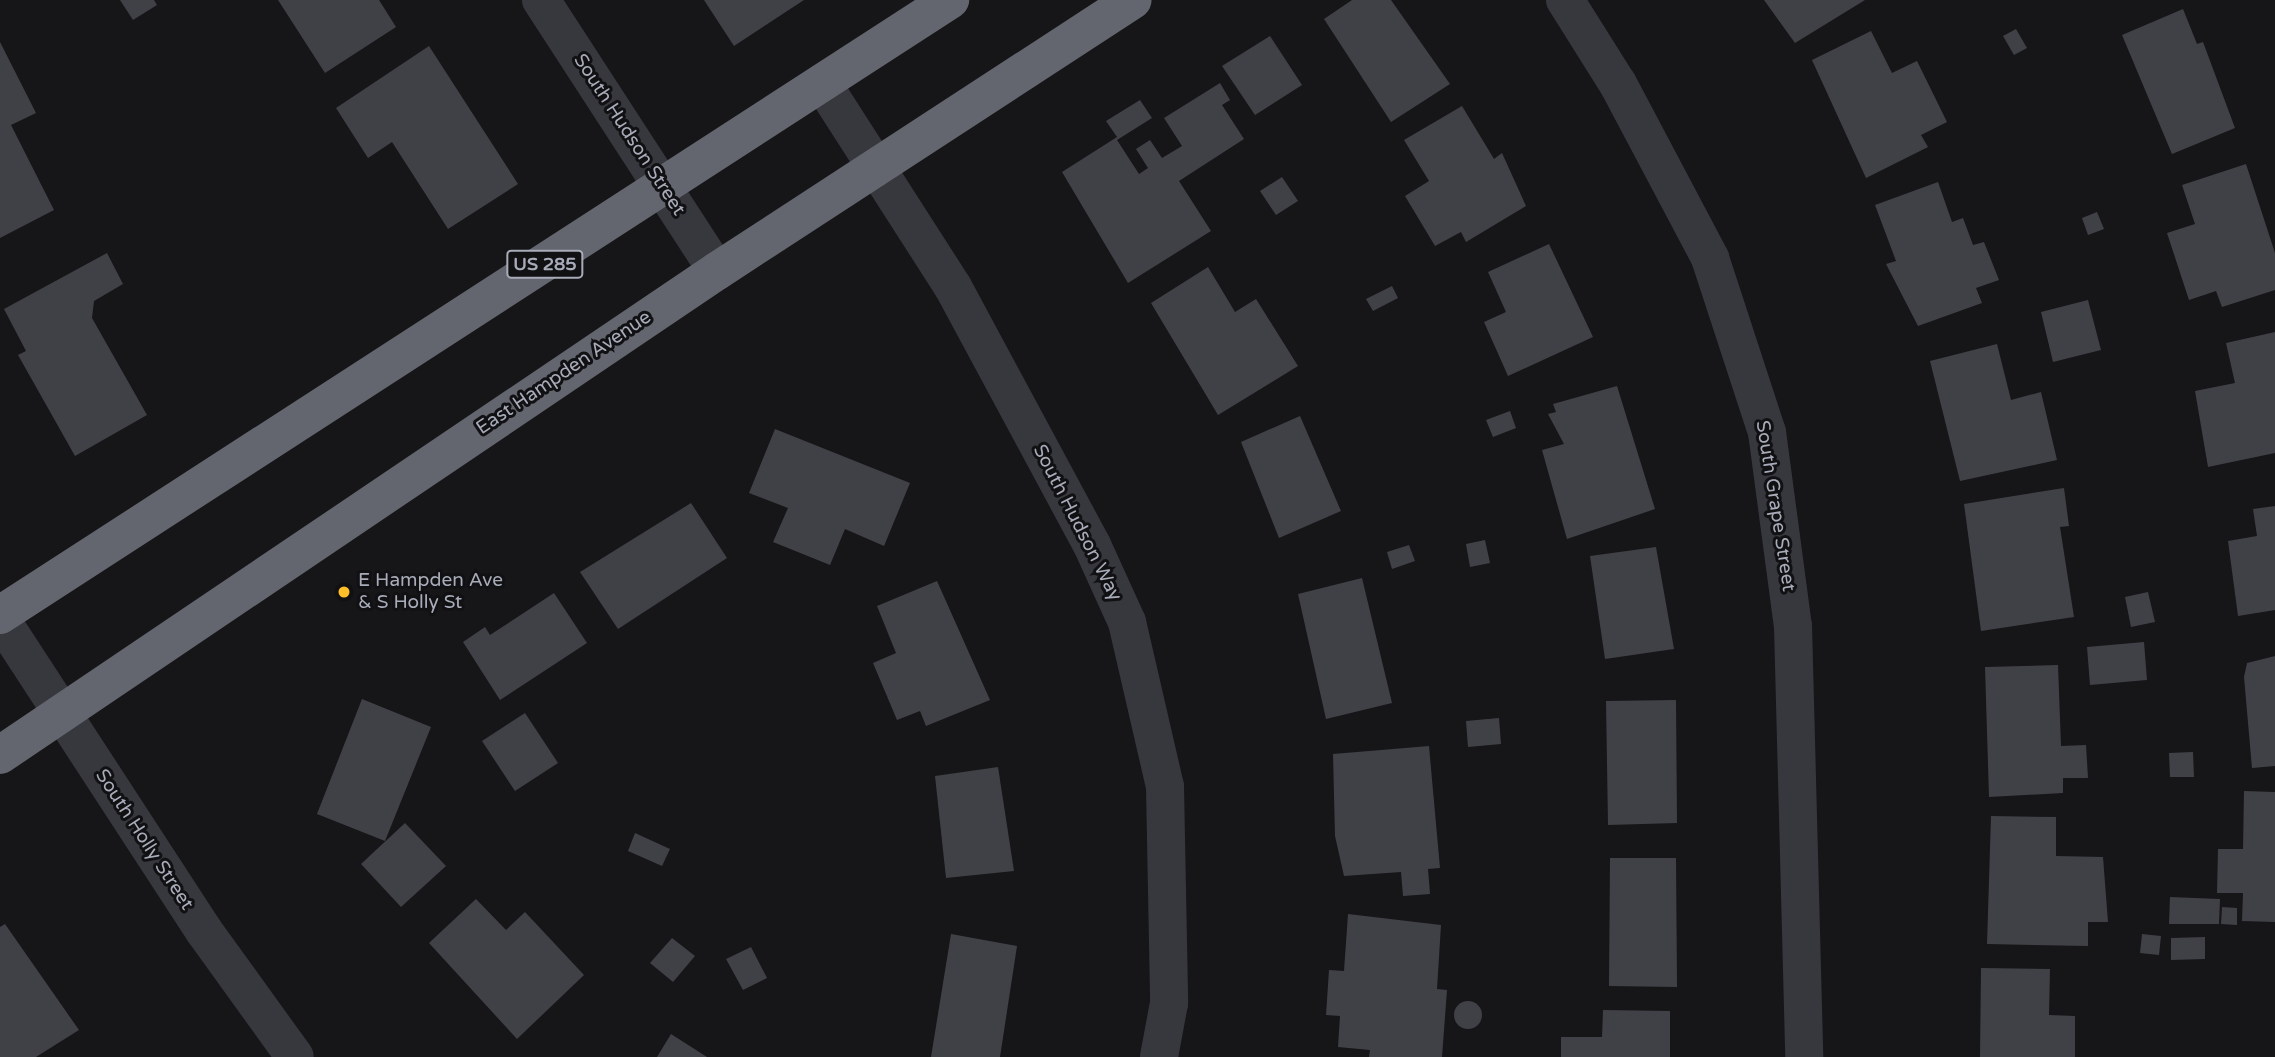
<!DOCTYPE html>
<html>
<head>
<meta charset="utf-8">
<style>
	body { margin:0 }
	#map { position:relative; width:2275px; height:1057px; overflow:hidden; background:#161619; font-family:"Varela Round",sans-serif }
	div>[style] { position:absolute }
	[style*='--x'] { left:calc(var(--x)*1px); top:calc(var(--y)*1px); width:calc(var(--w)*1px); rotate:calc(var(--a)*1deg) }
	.building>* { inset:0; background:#404146 }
	.round { border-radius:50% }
	.minor>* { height:38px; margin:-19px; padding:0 19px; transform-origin:19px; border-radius:19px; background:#37383e }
	.highway>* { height:38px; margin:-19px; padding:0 19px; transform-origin:19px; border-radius:19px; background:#63666f }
	.dots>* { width:19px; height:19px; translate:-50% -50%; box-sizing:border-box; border:4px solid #111114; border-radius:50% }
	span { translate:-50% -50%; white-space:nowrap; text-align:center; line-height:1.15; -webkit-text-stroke:6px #111114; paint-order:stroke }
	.shield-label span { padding:2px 5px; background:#111114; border:2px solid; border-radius:5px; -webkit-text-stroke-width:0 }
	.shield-label { font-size:18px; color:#a8acb9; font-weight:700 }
	.street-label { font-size:19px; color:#a8acb9 }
	.poi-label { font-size:19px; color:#a8acb9 }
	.left { translate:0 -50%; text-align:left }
</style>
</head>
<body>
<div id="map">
	<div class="building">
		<div style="clip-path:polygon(120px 0,154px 0,157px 5px,133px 20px)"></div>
		<div style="clip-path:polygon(278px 0,379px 0,396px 27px,325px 73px)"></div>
		<div style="clip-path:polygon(704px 0,804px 0,734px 46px)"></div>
		<div style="clip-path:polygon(1352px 0,1391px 0,1450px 84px,1391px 122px,1324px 19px)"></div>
		<div style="clip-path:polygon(1764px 0,1865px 0,1795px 43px)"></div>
		<div style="clip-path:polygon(2183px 9px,2197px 44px,2203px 42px,2235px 128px,2172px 154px,2122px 35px)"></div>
		<div style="clip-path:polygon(2016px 29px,2027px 48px,2014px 55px,2003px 36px)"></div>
		<div style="clip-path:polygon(1871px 31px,1892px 73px,1917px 61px,1947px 122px,1921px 135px,1928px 147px,1866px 178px,1812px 60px)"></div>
		<div style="clip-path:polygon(1270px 36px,1302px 85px,1255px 115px,1222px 66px)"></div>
		<div style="clip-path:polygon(0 42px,36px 113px,11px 125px,54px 210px,0 238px)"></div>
		<div style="clip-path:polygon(429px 46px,518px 184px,448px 229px,392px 142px,368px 158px,336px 108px)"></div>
		<div style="clip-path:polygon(1220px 83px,1230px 100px,1222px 105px,1244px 139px,1179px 181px,1211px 231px,1128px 283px,1062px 172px,1117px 137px,1106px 121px,1140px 100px,1152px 118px,1117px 140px,1139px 174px,1148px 168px,1136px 149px,1150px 140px,1162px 158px,1182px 146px,1164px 118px)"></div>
		<div style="clip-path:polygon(1462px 106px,1494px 159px,1502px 153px,1526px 206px,1466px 242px,1461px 232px,1435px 246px,1405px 196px,1429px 181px,1404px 140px)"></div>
		<div style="clip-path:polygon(2246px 164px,2275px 253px,2275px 290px,2222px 307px,2216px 291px,2189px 300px,2167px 233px,2195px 224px,2182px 185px)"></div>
		<div style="clip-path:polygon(1282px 177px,1298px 201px,1276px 215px,1260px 191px)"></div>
		<div style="clip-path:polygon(1938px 182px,1952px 222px,1963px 218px,1973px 245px,1984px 242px,1999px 280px,1976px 288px,1982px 303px,1918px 326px,1886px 264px,1896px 261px,1875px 205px)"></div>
		<div style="clip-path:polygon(2097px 212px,2104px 229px,2088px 235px,2082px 218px)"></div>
		<div style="clip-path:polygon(1549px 244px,1593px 337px,1508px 376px,1484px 322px,1506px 312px,1488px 272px)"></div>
		<div style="clip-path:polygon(107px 253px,123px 284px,94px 301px,92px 318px,147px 415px,75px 456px,18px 355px,26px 351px,4px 309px)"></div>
		<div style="clip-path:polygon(1208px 267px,1235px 312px,1256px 299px,1298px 366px,1218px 415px,1151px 303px)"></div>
		<div style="clip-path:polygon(1392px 286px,1398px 298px,1373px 311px,1366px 299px)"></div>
		<div style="clip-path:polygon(2088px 300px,2101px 350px,2053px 362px,2041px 312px)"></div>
		<div style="clip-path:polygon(2275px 332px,2275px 453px,2208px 467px,2195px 391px,2235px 383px,2226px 343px)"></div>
		<div style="clip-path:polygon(1997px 344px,2011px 400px,2041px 392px,2057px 460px,1960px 481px,1930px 361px)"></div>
		<div style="clip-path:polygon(1617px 386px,1655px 509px,1567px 539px,1542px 450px,1564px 444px,1548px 414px,1556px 412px,1553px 404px)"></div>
		<div style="clip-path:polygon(1510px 411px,1516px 428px,1493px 437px,1486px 420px)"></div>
		<div style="clip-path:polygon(1300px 416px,1341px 511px,1279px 538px,1241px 442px)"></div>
		<div style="clip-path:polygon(775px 429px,910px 483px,884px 546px,845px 529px,830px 565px,773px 542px,788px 508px,749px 493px)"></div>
		<div style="clip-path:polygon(2064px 488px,2069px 526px,2060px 527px,2074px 617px,1981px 631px,1964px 504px)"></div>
		<div style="clip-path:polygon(691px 503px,727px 558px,618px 629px,580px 572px)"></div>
		<div style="clip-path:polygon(2275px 506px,2275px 610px,2238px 616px,2228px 541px,2257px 536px,2253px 509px)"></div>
		<div style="clip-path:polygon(1485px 540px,1490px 563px,1470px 567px,1466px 544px)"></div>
		<div style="clip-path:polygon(1409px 545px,1415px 561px,1392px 569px,1387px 552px)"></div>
		<div style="clip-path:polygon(1656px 547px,1674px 649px,1605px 659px,1590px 556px)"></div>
		<div style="clip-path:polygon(1362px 578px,1392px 703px,1326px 719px,1298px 594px)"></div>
		<div style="clip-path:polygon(937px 581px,990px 700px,926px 726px,920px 711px,897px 720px,873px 663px,896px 653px,877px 606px)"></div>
		<div style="clip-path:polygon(2148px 592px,2155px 622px,2131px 627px,2125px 597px)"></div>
		<div style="clip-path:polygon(554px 593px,587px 643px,500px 700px,463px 642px,485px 627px,490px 635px)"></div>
		<div style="clip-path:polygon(2144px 642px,2147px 680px,2090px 685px,2087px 647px)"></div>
		<div style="clip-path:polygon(2275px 656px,2275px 766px,2252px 768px,2244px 677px,2247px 663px)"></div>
		<div style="clip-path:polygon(2058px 665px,2061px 746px,2086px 745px,2088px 778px,2063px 778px,2063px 793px,1989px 797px,1985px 667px)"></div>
		<div style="clip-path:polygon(362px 699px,431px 727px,385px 841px,317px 814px)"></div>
		<div style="clip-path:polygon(1676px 700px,1677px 823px,1608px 825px,1606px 701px)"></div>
		<div style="clip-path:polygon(525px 713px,558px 763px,515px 791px,482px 741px)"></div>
		<div style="clip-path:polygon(1499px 718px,1501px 744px,1468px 747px,1466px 721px)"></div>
		<div style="clip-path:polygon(1429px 746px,1440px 868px,1428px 869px,1430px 894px,1403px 896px,1401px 872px,1344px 876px,1335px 836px,1333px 754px)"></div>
		<div style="clip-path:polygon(2193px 752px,2194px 777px,2170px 777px,2169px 753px)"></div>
		<div style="clip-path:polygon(998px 767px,1014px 871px,946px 878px,935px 776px)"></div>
		<div style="clip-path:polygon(2244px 791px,2275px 792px,2275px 922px,2242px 921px,2243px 893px,2217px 893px,2218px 849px,2243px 849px)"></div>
		<div style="clip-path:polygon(1991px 816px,2056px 817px,2056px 856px,2103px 857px,2108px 922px,2088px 922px,2088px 946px,1987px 944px)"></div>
		<div style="clip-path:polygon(405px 823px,446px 866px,401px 907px,361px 864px)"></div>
		<div style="clip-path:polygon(635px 833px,670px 849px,662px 866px,628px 851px)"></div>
		<div style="clip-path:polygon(1610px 858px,1676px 858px,1677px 987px,1609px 986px)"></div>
		<div style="clip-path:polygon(2170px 897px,2220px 899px,2219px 924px,2169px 924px)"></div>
		<div style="clip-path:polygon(476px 899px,506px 930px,525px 912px,584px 975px,517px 1039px,429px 943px)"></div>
		<div style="clip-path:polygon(2222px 907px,2237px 908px,2237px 925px,2221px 924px)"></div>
		<div style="clip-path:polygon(1348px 914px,1441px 925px,1437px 989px,1447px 990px,1442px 1057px,1369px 1057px,1370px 1050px,1338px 1047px,1340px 1016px,1326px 1015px,1329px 970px,1344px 971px)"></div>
		<div style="clip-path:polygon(5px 924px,79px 1030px,36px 1057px,0 1057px,0 927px)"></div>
		<div style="clip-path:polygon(951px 934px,1017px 946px,1000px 1057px,931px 1057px)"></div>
		<div style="clip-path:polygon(2142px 934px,2161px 936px,2159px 955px,2140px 953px)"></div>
		<div style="clip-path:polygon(2205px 937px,2205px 959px,2171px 960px,2171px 938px)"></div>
		<div style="clip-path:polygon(672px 938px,695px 956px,673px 982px,650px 963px)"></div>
		<div style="clip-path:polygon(751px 947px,767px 978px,743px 990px,726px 959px)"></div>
		<div style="clip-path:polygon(1981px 968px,2050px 969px,2049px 1015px,2075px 1016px,2075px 1057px,1980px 1057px)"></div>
		<div class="round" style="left:1454px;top:1001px;width:28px;height:28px"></div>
		<div style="clip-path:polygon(1603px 1010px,1670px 1011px,1670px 1057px,1561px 1057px,1561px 1037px,1602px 1037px)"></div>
		<div style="clip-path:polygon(671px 1034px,707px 1057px,657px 1057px)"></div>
	</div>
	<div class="minor">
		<div style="--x:541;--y:0;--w:323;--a:57"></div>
		<div style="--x:1565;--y:0;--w:99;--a:57.8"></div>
		<div style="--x:1618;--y:84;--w:197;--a:62.1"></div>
		<div style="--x:1710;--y:258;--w:183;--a:71.9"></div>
		<div style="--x:1767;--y:432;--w:196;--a:82.4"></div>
		<div style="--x:1793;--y:626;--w:431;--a:88.5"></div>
		<div style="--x:822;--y:83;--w:242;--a:57.3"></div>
		<div style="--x:953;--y:287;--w:293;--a:61.7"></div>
		<div style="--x:1092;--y:545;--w:85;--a:65.6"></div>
		<div style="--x:1127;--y:622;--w:168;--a:77"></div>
		<div style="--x:1165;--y:786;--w:217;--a:88.9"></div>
		<div style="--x:1169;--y:1003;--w:55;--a:100.5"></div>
		<div style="--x:0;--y:618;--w:374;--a:56.9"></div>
		<div style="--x:204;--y:931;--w:155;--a:54.2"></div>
	</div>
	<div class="highway">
		<div style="--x:0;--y:615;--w:1132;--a:-32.92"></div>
		<div style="--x:0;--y:755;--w:865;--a:-34.02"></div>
		<div style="--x:717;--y:271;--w:496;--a:-33.1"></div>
	</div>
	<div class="dots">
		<div style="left:344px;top:592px;background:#febf29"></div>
	</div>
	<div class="shield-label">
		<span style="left:545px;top:264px">US 285</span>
	</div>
	<div class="street-label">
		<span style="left:629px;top:135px;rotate:57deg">South Hudson Street</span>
		<span style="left:564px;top:373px;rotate:-34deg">East Hampden Avenue</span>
		<span style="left:1775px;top:506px;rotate:81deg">South Grape Street</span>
		<span style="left:1077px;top:523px;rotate:63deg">South Hudson Way</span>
		<span style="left:144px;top:840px;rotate:57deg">South Holly Street</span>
	</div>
	<div class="poi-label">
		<span class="left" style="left:358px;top:592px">E Hampden Ave<br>&amp; S Holly St</span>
	</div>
</div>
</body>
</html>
